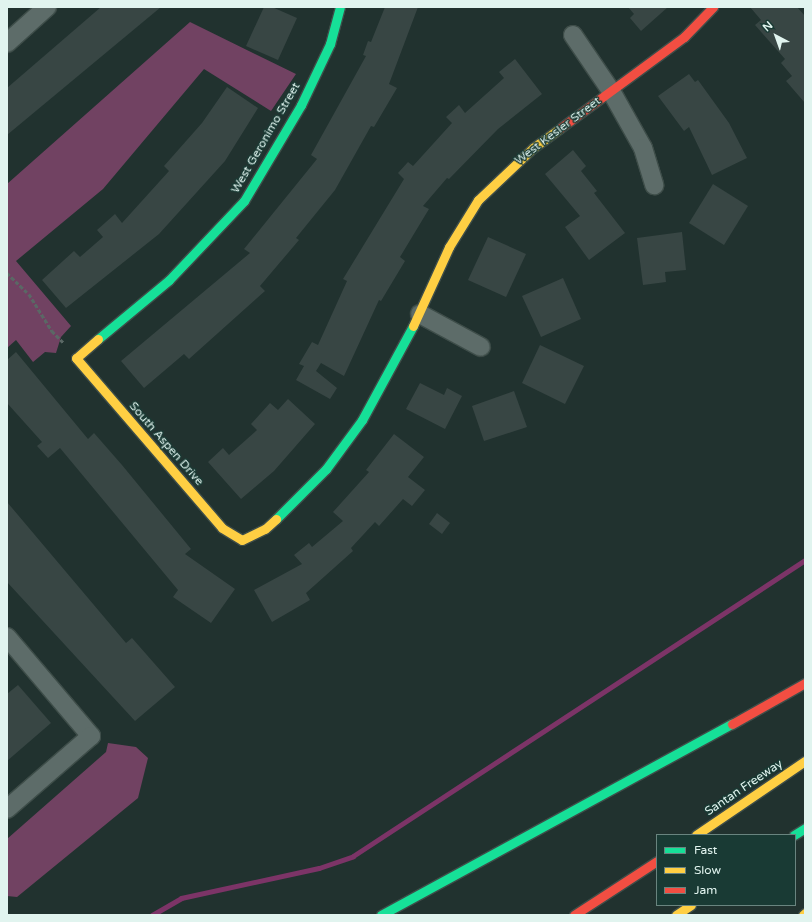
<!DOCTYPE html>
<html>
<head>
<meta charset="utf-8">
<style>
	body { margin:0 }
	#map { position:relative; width:812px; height:922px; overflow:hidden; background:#21322f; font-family:"Varela Round",sans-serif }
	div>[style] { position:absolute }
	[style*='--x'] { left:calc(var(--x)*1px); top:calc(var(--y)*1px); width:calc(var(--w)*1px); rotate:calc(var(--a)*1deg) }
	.green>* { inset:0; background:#714262 }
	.stream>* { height:5px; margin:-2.5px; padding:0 2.5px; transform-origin:2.5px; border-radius:2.5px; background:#7c3467 }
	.building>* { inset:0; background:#384644 }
	.path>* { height:2.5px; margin-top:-1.25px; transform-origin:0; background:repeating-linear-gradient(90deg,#5a6865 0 4px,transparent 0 6px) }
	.roads { filter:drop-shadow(1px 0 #3e4d49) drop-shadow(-1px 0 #3e4d49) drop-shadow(0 1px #3e4d49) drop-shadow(0 -1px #3e4d49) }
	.street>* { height:18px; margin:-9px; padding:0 9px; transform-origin:9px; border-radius:9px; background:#5d6c69 }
	.fast>* { height:9px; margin:-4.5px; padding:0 4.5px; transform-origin:4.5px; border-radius:4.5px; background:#16e098 }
	.slow>* { height:9px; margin:-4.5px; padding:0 4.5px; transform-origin:4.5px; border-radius:4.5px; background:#ffcf43 }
	.jam>* { height:9px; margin:-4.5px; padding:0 4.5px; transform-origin:4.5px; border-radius:4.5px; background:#f24e42 }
	span { translate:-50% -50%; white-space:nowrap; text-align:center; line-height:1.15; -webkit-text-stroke:3px #193a34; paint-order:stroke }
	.street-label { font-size:12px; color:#e1f4ef }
	.frame { position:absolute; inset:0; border:8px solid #e1f4ef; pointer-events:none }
	.legend { position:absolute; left:656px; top:834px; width:140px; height:72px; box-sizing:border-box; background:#193a34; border:1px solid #69847f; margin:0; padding:5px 7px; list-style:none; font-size:12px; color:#e1f4ef }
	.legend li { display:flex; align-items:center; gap:8px; height:20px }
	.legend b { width:20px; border:1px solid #69847f }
	.north { position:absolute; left:756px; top:16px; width:40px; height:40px; -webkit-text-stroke:3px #193a34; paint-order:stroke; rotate:319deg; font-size:11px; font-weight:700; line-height:16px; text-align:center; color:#e1f4ef }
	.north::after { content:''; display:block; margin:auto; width:14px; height:18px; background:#e1f4ef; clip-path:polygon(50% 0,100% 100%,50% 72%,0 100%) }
</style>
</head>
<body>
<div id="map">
	<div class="green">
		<div style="clip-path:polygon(190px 22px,296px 74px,271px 111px,204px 69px,103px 189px,16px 261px,71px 326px,61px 337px,56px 353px,45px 352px,33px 362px,16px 340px,7px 348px,7px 184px)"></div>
		<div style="clip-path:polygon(108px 743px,136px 747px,148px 758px,138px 798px,17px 897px,7px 896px,7px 839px,106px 752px)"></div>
	</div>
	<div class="stream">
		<div style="--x:152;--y:915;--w:34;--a:-30"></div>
		<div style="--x:181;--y:898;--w:141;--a:-12.3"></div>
		<div style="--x:319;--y:868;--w:36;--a:-19"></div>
		<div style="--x:353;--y:856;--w:540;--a:-33.22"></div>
	</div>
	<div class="building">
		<div style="clip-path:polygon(101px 7px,161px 7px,7px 135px,7px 88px)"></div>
		<div style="clip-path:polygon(264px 7px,272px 7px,297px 18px,278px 60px,246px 46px)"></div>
		<div style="clip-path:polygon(385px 7px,418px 7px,389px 84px,397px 88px,374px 127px,371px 126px,335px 190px,296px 238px,299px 240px,260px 286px,265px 291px,189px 359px,184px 354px,144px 388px,121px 361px,250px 253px,244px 249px,317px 159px,311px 155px,366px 56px,363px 55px,368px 41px,371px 42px)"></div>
		<div style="clip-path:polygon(628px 7px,668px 7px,641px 31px,630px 18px,634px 14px)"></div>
		<div style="clip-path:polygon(750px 7px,797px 7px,805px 16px,805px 103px,786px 81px,792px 76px,781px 63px,785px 59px,755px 25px,761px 20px)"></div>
		<div style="clip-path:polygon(515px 59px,542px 94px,498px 129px,449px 179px,447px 178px,423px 206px,429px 209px,400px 257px,405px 261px,381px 301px,379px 300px,344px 376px,321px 363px,316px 371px,337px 388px,330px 399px,296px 380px,304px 366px,299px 364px,312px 342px,318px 345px,347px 281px,343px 279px,404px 179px,398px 173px,408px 162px,413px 166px,452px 123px,446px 117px,459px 105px,465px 113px,504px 78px,499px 72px)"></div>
		<div style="clip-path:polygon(689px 74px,695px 82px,698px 80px,729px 123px,747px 158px,712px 175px,689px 127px,684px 131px,658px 96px)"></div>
		<div style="clip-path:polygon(227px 87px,258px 108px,225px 161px,159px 234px,66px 308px,42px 280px,74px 251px,80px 257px,103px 237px,97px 230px,115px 214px,122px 223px,169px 171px,164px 166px,202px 123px)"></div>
		<div style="clip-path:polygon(573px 150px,586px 166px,581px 171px,597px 191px,594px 193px,625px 233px,589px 260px,565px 227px,580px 216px,545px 174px)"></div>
		<div style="clip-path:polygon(713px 184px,748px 206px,724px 245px,689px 223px)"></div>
		<div style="clip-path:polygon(682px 232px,686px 270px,665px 272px,666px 282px,643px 285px,637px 238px)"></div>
		<div style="clip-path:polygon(488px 237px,526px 254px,506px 297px,468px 280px)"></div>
		<div style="clip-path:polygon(563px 278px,581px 319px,541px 337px,522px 296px)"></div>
		<div style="clip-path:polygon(540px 345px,584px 366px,565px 404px,522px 383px)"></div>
		<div style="clip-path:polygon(16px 352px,88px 439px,94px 433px,122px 465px,191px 549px,185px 554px,235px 589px,211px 623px,173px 597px,178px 590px,60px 448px,48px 458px,37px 446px,42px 442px,7px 403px,7px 360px)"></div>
		<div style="clip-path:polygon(420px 383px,444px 395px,447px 388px,462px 396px,445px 429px,406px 409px)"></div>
		<div style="clip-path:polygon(514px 391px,527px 427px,484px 441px,472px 406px)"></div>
		<div style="clip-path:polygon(288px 399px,315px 424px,274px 471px,241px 499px,208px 462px,223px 448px,229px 455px,257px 430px,251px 424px,270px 403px,278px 410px)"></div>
		<div style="clip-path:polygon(394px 434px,424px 457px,408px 477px,425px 490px,412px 506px,403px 499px,379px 526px,375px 522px,351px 548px,353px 551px,306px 593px,310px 600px,272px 622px,254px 590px,302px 564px,294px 555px,309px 543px,312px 547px,343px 521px,333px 512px,369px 472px,366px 470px)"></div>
		<div style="clip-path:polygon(7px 502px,126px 643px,132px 638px,175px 687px,135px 721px,7px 582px)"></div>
		<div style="clip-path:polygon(437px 513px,450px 523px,442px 534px,429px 524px)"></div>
		<div style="clip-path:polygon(18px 685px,51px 723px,7px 761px,7px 694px)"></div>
	</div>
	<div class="path">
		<div style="--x:7;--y:273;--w:30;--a:44"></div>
		<div style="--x:29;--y:294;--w:44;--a:58.1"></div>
		<div style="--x:52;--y:331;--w:17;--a:45"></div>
	</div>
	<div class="roads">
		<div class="street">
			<div style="--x:573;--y:35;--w:68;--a:55.8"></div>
			<div style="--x:611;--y:91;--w:65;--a:60.7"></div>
			<div style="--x:643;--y:148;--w:39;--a:73"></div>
			<div style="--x:7;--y:43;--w:54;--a:-42"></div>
			<div style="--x:420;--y:314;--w:69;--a:28.4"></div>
			<div style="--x:7;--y:637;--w:130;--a:49.7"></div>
			<div style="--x:91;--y:736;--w:111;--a:139"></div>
		</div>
		<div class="fast">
			<div style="--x:98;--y:339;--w:92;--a:-39.7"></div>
			<div style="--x:169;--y:280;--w:109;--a:-46.5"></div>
			<div style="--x:244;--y:201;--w:112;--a:-59.3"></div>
			<div style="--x:301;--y:105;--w:68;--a:-64.6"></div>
			<div style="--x:330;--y:44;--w:38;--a:-75"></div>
			<div style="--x:276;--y:519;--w:71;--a:-45"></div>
			<div style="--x:326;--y:469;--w:61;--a:-53.7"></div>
			<div style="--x:362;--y:420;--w:107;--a:-61.5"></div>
			<div style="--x:794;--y:835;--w:13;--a:-32"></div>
			<div style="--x:381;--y:915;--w:400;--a:-28.6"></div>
		</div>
		<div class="slow">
			<div style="--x:413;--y:326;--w:87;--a:-65.5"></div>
			<div style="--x:449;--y:247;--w:55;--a:-58.3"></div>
			<div style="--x:478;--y:200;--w:76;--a:-43.4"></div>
			<div style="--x:533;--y:148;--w:32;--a:-36"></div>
			<div style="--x:98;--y:339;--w:29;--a:139"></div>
			<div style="--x:76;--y:358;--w:224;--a:49.3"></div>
			<div style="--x:222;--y:528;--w:23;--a:31"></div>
			<div style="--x:242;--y:540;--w:25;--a:-26"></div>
			<div style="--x:265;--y:529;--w:15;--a:-42"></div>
			<div style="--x:696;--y:835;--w:132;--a:-34.2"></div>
			<div style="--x:676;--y:915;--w:18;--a:-34"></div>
			<div style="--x:803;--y:915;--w:3;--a:-45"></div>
		</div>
		<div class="jam">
			<div style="--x:559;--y:129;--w:155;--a:-36.4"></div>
			<div style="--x:684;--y:37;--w:42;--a:-46"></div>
			<div style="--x:732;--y:724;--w:84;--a:-29.3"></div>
			<div style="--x:574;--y:915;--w:99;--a:-33"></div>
		</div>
	</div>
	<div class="street-label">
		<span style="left:558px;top:131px;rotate:-37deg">West Kesler Street</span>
		<span style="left:266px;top:138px;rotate:-60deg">West Geronimo Street</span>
		<span style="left:166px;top:444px;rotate:49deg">South Aspen Drive</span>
		<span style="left:744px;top:788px;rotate:-34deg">Santan Freeway</span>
	</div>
	<div class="frame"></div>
	<ul class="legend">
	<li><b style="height:5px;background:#16e098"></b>Fast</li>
	<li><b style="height:5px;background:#ffcf43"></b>Slow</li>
	<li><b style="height:5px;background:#f24e42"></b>Jam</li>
	</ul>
	<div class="north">N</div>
</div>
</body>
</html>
